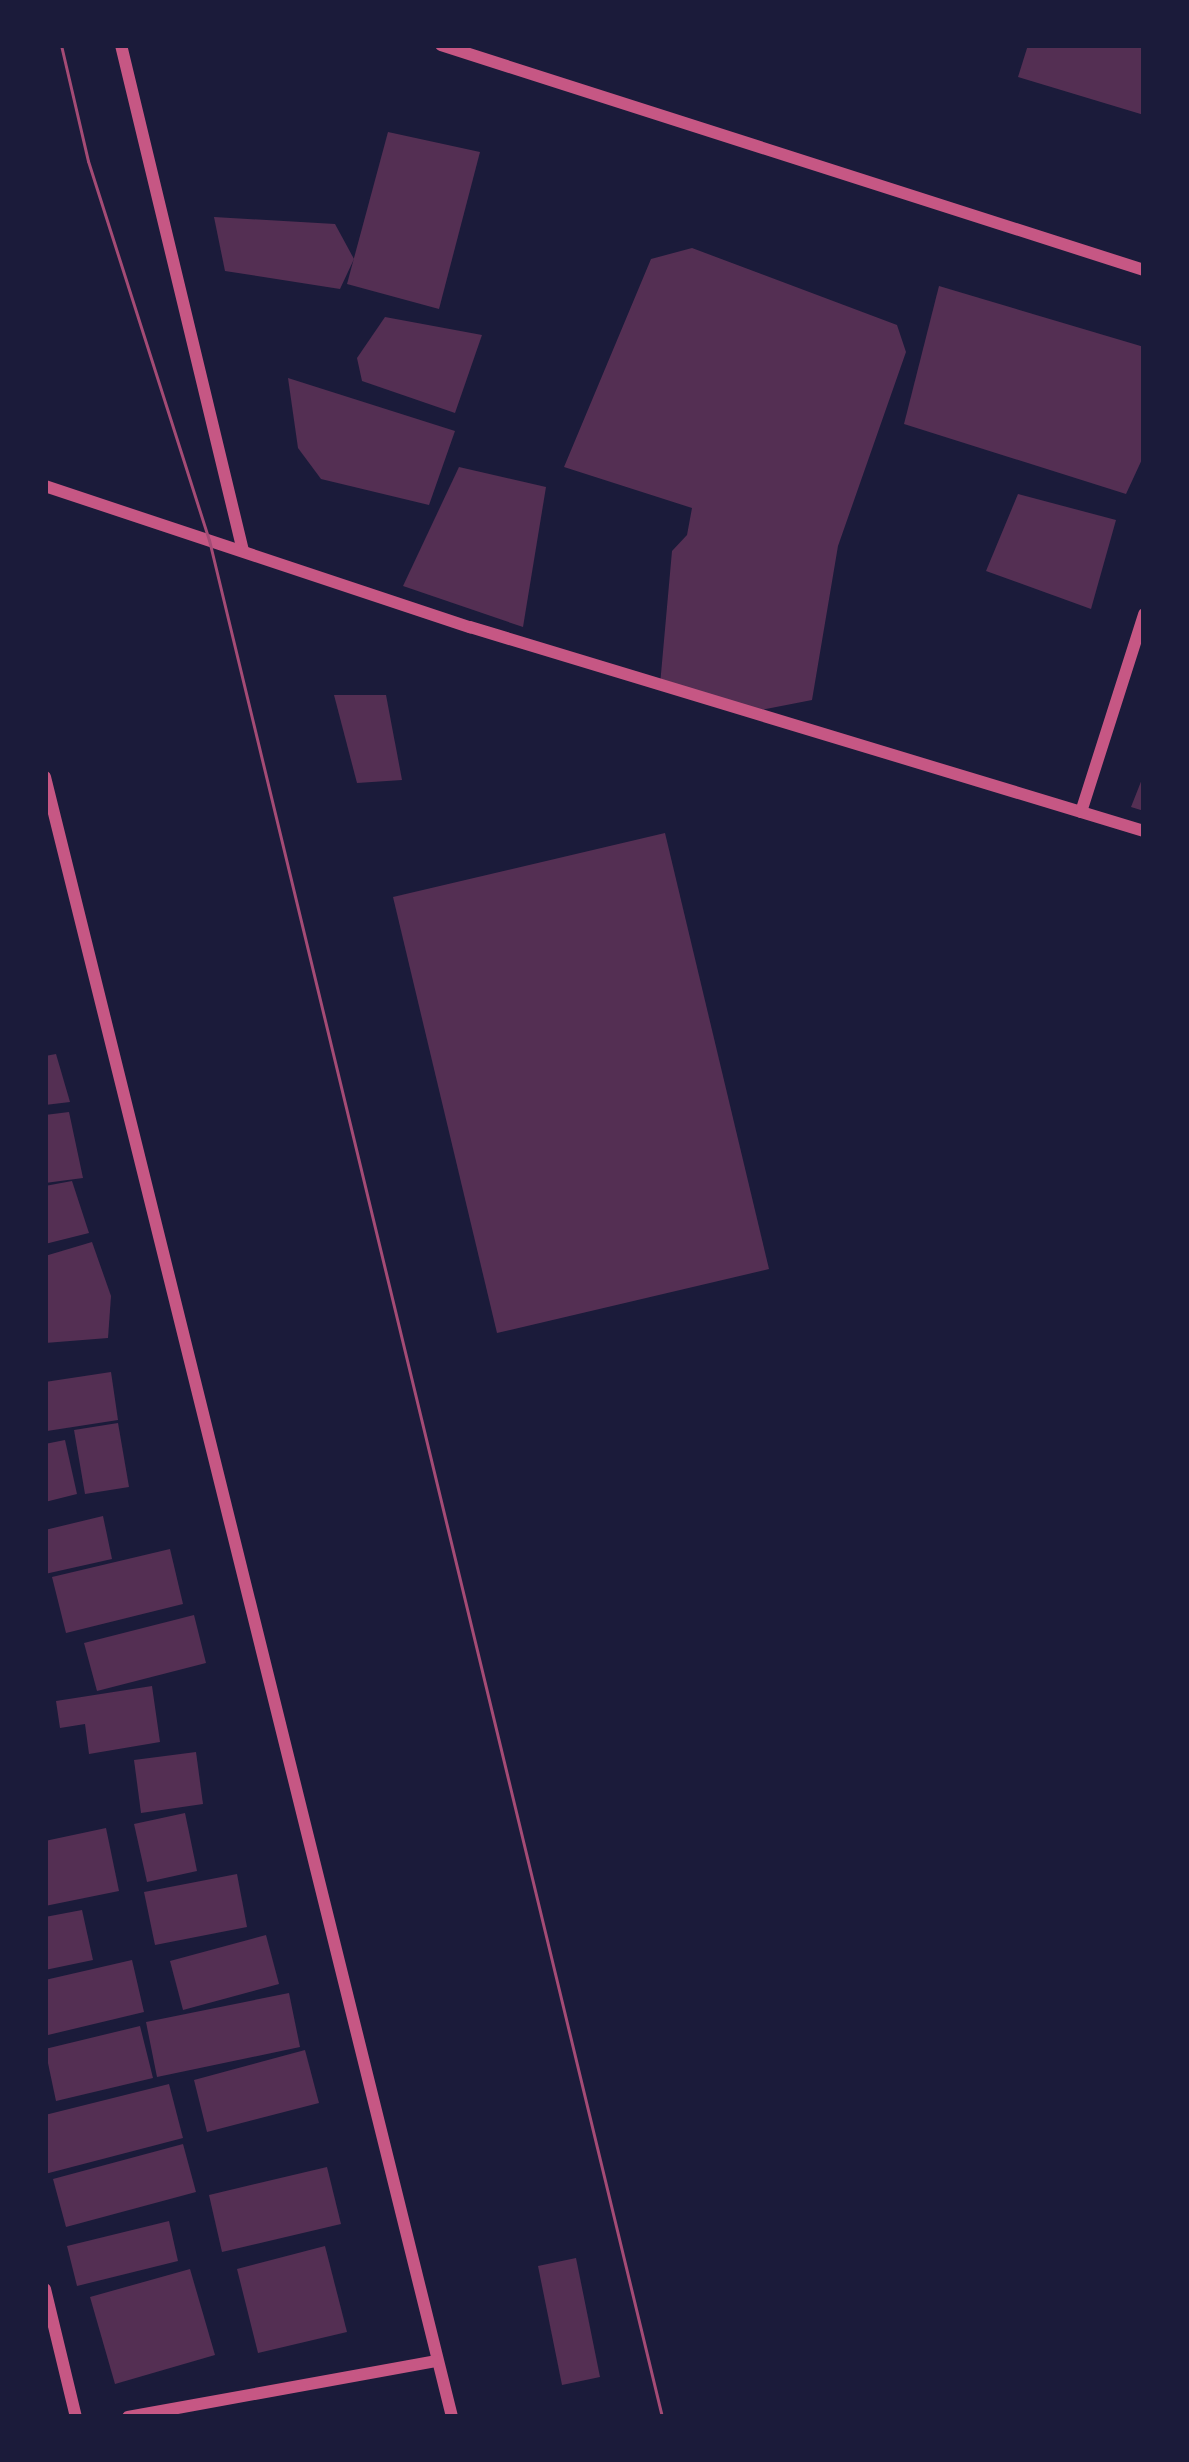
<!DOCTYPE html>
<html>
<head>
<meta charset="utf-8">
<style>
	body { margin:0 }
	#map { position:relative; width:1189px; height:2462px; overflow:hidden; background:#1b1b3a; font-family:"Source Sans 3",sans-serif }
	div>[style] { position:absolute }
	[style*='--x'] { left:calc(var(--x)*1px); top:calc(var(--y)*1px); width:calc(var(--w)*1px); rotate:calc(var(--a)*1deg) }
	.building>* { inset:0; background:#542f53 }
	.minor>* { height:12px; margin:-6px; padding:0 6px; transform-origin:6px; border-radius:6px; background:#c65784 }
	.tram>* { height:3px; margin:-1.5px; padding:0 1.5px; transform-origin:1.5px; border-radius:1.5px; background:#a44b75 }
	span { translate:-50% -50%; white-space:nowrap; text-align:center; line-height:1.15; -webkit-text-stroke:9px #1b1b3a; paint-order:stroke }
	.frame { position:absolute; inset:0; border:48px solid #1b1b3a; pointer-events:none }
</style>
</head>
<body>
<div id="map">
	<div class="building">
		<div style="clip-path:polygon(1028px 45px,1144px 45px,1144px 115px,1018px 77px)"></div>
		<div style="clip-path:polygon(388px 132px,480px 152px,439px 309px,347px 284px)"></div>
		<div style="clip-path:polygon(214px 217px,335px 224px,354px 259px,340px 289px,225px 271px)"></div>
		<div style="clip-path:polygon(692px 248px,897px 325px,906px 352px,838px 546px,812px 700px,751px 712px,660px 685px,672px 551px,687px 535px,692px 508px,564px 467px,651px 259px)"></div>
		<div style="clip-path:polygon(939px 286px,1144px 347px,1144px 455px,1126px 494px,904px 424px)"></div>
		<div style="clip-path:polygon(385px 317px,482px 335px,455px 413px,362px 381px,357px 358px)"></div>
		<div style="clip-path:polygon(288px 378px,455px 431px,429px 505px,321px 479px,298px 448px)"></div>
		<div style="clip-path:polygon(459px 467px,546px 487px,523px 627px,403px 586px)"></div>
		<div style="clip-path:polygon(1018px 494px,1116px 520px,1091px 609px,986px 571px)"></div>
		<div style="clip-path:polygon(334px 695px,386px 695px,402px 780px,357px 783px)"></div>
		<div style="clip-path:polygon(1144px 774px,1144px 811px,1131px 807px)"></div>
		<div style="clip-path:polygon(665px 833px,769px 1269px,497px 1333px,393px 897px)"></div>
		<div style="clip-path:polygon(56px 1054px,70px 1102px,45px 1105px,45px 1056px)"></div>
		<div style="clip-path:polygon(69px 1112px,83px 1178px,45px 1183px,45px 1115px)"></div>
		<div style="clip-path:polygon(72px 1181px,89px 1233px,45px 1244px,45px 1186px)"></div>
		<div style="clip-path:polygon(92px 1242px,111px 1296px,108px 1338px,45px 1343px,45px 1256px)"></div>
		<div style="clip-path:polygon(111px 1372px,118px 1420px,47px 1431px,45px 1382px)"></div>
		<div style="clip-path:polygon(118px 1423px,129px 1487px,85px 1494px,74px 1430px)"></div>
		<div style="clip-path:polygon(65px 1440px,77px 1494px,45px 1502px,45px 1444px)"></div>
		<div style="clip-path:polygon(103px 1516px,112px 1559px,45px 1574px,45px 1530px)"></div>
		<div style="clip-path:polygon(170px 1549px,183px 1604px,66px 1633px,52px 1577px)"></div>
		<div style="clip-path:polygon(194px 1615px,206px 1663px,97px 1691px,84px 1643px)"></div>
		<div style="clip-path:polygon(152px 1686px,160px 1742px,89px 1754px,85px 1724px,60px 1728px,56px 1701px)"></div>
		<div style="clip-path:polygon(196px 1752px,203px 1804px,141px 1813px,134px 1760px)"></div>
		<div style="clip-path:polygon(185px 1813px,197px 1871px,147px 1882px,134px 1824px)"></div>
		<div style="clip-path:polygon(106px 1828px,119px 1891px,45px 1906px,45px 1841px)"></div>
		<div style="clip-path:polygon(237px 1874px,247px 1927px,155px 1945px,144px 1892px)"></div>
		<div style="clip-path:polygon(82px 1910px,93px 1960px,45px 1970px,45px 1917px)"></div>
		<div style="clip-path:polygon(266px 1935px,279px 1984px,183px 2010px,170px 1961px)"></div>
		<div style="clip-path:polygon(132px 1960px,144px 2012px,48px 2035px,45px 1980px)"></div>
		<div style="clip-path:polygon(289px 1993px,300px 2047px,157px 2077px,146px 2022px)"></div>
		<div style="clip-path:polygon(140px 2026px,153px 2078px,56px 2101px,45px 2049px)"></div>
		<div style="clip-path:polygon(305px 2050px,319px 2103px,207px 2132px,194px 2080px)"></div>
		<div style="clip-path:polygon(169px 2084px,183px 2138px,45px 2174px,45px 2115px)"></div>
		<div style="clip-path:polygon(183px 2144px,196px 2192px,66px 2227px,53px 2179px)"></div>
		<div style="clip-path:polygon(327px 2167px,341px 2224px,222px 2252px,209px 2195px)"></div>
		<div style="clip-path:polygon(169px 2221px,178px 2261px,77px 2286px,67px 2246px)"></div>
		<div style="clip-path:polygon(325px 2246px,347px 2332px,258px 2353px,237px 2269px)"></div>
		<div style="clip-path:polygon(576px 2258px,600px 2377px,562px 2385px,538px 2266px)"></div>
		<div style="clip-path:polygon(190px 2269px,215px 2355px,115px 2384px,90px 2297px)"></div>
	</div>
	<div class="minor">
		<div style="--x:121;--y:45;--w:520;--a:76.44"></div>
		<div style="--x:441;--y:45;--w:738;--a:17.75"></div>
		<div style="--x:45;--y:486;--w:448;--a:18.4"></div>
		<div style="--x:470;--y:627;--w:704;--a:16.84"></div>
		<div style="--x:45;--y:777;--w:1690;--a:76.06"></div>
		<div style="--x:1081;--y:812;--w:208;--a:-72.3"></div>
		<div style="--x:45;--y:2289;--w:132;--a:76.4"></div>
		<div style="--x:128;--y:2417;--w:314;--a:-10.3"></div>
	</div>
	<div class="tram">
		<div style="--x:61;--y:45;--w:119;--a:76.9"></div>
		<div style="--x:88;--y:161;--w:398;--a:72.3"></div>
		<div style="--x:209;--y:540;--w:1931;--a:76.43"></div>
	</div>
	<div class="frame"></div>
</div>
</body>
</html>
